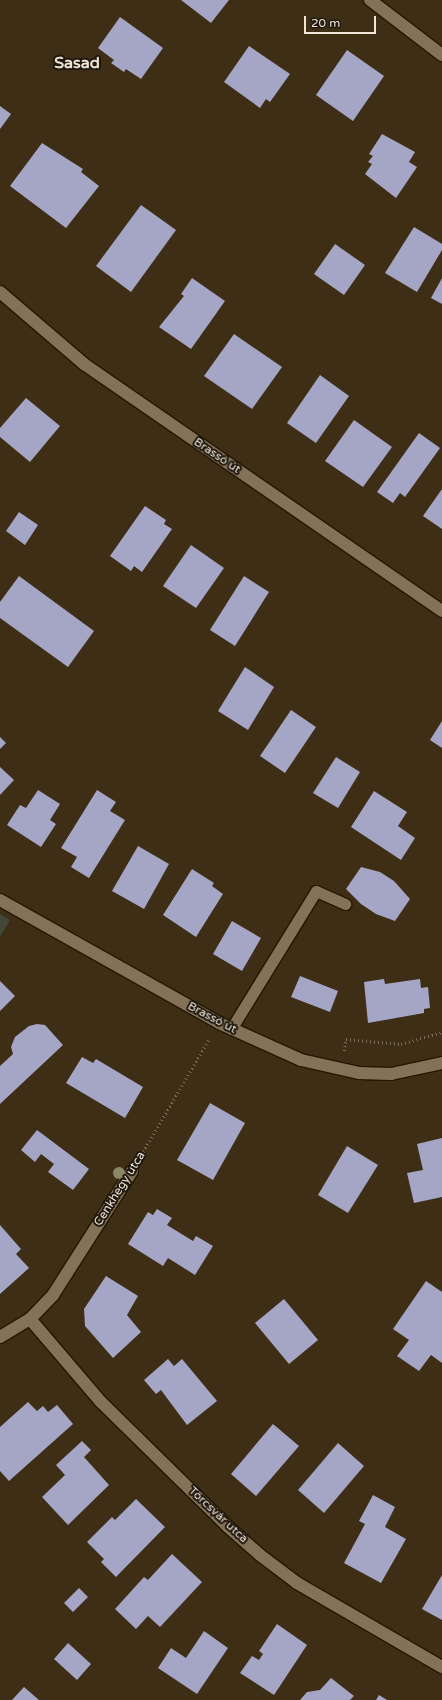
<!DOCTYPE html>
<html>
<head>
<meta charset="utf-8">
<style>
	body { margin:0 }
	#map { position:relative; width:442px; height:1700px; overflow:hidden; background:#3e2e16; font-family:"Varela Round",sans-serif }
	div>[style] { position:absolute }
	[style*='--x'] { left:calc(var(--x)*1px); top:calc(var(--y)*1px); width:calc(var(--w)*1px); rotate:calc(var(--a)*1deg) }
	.green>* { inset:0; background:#424737 }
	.building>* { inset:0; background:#a5a6c5 }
	.path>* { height:2.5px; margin-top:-1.25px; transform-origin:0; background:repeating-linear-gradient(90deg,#7c6f5a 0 1px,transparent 0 4px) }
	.roads { filter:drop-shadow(1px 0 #251600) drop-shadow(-1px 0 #251600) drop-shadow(0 1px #251600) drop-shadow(0 -1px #251600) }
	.lane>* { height:11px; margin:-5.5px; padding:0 5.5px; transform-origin:5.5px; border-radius:5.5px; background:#847258 }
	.street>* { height:12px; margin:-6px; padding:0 6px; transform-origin:6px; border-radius:6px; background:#847258 }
	.trees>* { width:12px; height:12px; margin:-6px; border-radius:50%; background:#888962 }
	span { translate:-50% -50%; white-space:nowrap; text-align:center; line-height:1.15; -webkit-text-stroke:4px #1f180e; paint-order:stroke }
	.street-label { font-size:12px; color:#efe5d7 }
	.district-label { font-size:16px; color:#efe5d7; font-weight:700 }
	.scale { position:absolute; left:304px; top:16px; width:72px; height:18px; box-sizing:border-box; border:2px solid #efe5d7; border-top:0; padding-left:5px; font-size:12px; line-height:14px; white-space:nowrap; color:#efe5d7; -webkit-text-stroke:3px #1f180e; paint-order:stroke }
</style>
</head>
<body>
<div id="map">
	<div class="green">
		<div style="clip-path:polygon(0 914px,10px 920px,0 937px)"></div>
	</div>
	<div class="building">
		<div style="clip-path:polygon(181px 0,229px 0,211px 23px)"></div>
		<div style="clip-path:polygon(120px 17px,163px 48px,141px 79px,126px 69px,124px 72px,111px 63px,114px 60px,98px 48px)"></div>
		<div style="clip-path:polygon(249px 46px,290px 74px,270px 102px,266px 99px,260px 108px,224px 82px)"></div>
		<div style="clip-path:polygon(347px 50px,384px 76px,353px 121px,316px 95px)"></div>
		<div style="clip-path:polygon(0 106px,11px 114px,0 129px)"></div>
		<div style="clip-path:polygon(382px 134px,415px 152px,409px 162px,417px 167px,396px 198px,365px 174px,372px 164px,368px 162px,373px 156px,369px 154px)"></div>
		<div style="clip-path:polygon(42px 143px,83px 169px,81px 172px,99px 186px,66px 228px,10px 186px)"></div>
		<div style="clip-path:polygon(141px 205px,176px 230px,131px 292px,96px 266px)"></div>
		<div style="clip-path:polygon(414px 227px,442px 244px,442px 250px,417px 292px,385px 273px)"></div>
		<div style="clip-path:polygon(335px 244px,365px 265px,344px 295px,314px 274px)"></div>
		<div style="clip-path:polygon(192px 278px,225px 301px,191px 349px,159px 327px,184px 296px,181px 294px)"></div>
		<div style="clip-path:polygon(442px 278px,442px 304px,431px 298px)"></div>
		<div style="clip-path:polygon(234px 334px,282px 367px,252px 409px,204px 376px)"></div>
		<div style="clip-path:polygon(320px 375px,349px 396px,316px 443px,287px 423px)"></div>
		<div style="clip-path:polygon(26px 398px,60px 426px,30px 462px,0 437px,0 428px)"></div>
		<div style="clip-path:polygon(354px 420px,392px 447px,363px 487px,325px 461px)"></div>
		<div style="clip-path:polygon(419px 433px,440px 448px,405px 497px,400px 493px,393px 503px,377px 492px)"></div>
		<div style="clip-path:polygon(442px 489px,442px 529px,423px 516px)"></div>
		<div style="clip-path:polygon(145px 506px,166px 520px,164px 524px,172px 529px,142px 572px,134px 566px,131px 571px,110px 556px)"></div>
		<div style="clip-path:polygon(19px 512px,38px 525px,25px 545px,6px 531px)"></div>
		<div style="clip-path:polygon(191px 545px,224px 568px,196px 608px,163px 586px)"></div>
		<div style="clip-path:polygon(19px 576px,94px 631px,68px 667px,0 618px,0 602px)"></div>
		<div style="clip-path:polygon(244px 576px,269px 592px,235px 646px,210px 630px)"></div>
		<div style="clip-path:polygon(245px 667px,274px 687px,248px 730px,218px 711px)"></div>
		<div style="clip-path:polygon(291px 710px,316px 727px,285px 773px,260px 756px)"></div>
		<div style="clip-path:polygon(442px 721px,442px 748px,430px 740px)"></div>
		<div style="clip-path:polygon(0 737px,6px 743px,0 749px)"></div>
		<div style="clip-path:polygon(336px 757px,360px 772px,338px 808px,313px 793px)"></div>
		<div style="clip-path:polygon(0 767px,14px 780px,0 795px)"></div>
		<div style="clip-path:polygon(38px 790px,60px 804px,50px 820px,56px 824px,41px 847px,7px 825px,20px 805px,26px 808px)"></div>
		<div style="clip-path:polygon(97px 790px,116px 802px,110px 811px,125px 820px,89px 878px,71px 867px,77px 857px,61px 848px)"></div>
		<div style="clip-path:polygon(374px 791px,407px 812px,398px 826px,415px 838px,401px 860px,351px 827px)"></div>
		<div style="clip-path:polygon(138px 846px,169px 864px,144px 909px,112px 891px)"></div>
		<div style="clip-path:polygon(361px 867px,380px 872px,394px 881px,410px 899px,395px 921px,376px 914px,361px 904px,346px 889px)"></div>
		<div style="clip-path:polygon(192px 869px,214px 883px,212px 886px,223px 894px,196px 937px,163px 915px)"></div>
		<div style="clip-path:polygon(232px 921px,261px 938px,242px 971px,213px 954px)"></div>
		<div style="clip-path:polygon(300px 976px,338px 991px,330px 1012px,291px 997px)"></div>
		<div style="clip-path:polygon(384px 979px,385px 984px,420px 979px,421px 988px,428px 987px,430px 1008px,424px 1009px,424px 1013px,368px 1023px,364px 982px)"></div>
		<div style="clip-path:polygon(0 981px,15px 996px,0 1011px)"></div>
		<div style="clip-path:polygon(37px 1024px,45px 1025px,63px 1045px,0 1104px,0 1066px,13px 1054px,11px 1047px,15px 1037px,29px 1026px)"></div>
		<div style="clip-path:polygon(82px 1057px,93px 1063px,96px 1059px,143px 1087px,125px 1118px,66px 1083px)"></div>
		<div style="clip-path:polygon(210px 1103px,245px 1123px,213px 1180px,177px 1160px)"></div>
		<div style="clip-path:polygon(37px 1130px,89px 1169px,73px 1190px,48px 1172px,54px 1164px,41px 1154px,35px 1162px,21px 1150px)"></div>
		<div style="clip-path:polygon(442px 1138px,442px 1197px,414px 1203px,407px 1173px,423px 1170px,417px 1144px)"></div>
		<div style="clip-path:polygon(347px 1146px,378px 1165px,348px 1213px,318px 1195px)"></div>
		<div style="clip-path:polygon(157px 1209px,172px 1218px,167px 1225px,193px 1241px,196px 1236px,213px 1246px,195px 1275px,168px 1258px,163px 1266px,128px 1244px,148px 1212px,153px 1215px)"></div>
		<div style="clip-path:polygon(0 1225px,21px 1249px,16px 1254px,29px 1268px,0 1294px)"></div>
		<div style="clip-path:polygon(106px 1276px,138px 1296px,127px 1315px,141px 1332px,113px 1358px,85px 1326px,84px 1309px)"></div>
		<div style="clip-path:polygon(426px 1281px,442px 1292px,442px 1363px,431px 1355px,419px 1371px,397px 1356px,409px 1340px,393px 1329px)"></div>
		<div style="clip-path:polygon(284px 1299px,318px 1340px,289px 1364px,255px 1323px)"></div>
		<div style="clip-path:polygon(168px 1359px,174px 1366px,182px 1359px,217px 1401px,187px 1425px,161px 1390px,156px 1394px,144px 1380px)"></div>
		<div style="clip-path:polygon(28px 1402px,37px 1411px,43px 1406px,48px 1412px,57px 1405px,73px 1424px,9px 1481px,0 1471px,0 1427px)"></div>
		<div style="clip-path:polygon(273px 1424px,299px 1446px,256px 1496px,231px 1474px)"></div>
		<div style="clip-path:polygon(82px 1441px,91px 1450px,84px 1457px,109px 1485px,68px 1525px,42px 1497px,65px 1475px,56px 1465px)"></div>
		<div style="clip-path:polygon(338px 1443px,364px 1466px,324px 1513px,298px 1490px)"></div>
		<div style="clip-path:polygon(373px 1495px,395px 1507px,385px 1527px,406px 1539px,381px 1583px,344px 1563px,365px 1524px,359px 1521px)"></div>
		<div style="clip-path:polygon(136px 1499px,165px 1527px,116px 1577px,101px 1562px,104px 1559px,87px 1542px,112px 1517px,115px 1520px)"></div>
		<div style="clip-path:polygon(172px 1554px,202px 1582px,160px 1627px,148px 1616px,136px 1629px,115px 1609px,144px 1577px,148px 1580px)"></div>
		<div style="clip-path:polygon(442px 1575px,442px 1620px,422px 1609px)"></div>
		<div style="clip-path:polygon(79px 1588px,88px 1597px,73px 1612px,64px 1603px)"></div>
		<div style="clip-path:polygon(277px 1624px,307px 1645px,274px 1695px,240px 1673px,252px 1656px,259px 1660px,263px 1654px,259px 1651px)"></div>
		<div style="clip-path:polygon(204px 1631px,228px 1648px,197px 1694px,158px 1668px,171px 1648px,186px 1658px)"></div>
		<div style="clip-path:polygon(68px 1643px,91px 1664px,77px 1680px,54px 1659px)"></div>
		<div style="clip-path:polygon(331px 1678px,354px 1696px,350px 1700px,300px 1700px,307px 1692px,320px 1690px)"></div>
		<div style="clip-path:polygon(24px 1687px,39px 1700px,12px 1700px)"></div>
		<div style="clip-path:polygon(379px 1695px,387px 1700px,376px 1700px)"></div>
	</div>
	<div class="path">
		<div style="--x:344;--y:1051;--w:12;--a:-81"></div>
		<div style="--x:346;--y:1039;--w:55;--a:5.2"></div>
		<div style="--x:401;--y:1044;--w:43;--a:-16.3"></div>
		<div style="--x:141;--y:1155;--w:134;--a:-59.6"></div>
	</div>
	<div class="roads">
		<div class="lane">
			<div style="--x:231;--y:1029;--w:162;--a:-58.4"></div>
			<div style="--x:316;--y:891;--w:32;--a:24"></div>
		</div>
		<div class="street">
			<div style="--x:370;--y:0;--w:91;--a:37.4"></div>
			<div style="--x:0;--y:292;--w:111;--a:40.6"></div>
			<div style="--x:84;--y:364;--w:435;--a:34.6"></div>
			<div style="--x:0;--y:900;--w:251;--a:29.3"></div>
			<div style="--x:219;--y:1023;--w:90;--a:24.3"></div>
			<div style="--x:301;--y:1060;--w:59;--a:12.6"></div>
			<div style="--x:359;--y:1073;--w:32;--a:2"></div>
			<div style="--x:391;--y:1074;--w:52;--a:-12.2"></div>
			<div style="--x:30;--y:1319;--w:109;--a:49.5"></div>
			<div style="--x:101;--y:1402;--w:177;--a:44.5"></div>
			<div style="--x:227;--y:1526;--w:44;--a:41.3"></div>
			<div style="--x:260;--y:1555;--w:46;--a:37.1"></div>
			<div style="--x:297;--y:1583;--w:168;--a:30.1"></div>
			<div style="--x:0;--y:1337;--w:35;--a:-31"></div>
			<div style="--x:30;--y:1319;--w:33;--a:-46"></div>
			<div style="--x:53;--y:1295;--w:147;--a:-57.5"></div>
		</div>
	</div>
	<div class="trees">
		<div style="left:119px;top:1173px"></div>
	</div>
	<div class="street-label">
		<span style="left:217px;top:456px;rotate:34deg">Brassó út</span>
		<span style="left:212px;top:1018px;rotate:28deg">Brassó út</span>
		<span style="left:120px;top:1189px;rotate:-58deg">Cenkhegy utca</span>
		<span style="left:218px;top:1515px;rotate:43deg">Törcsvár utca</span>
	</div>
	<div class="district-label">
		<span style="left:77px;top:63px">Sasad</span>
	</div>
	<div class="scale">20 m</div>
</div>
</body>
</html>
